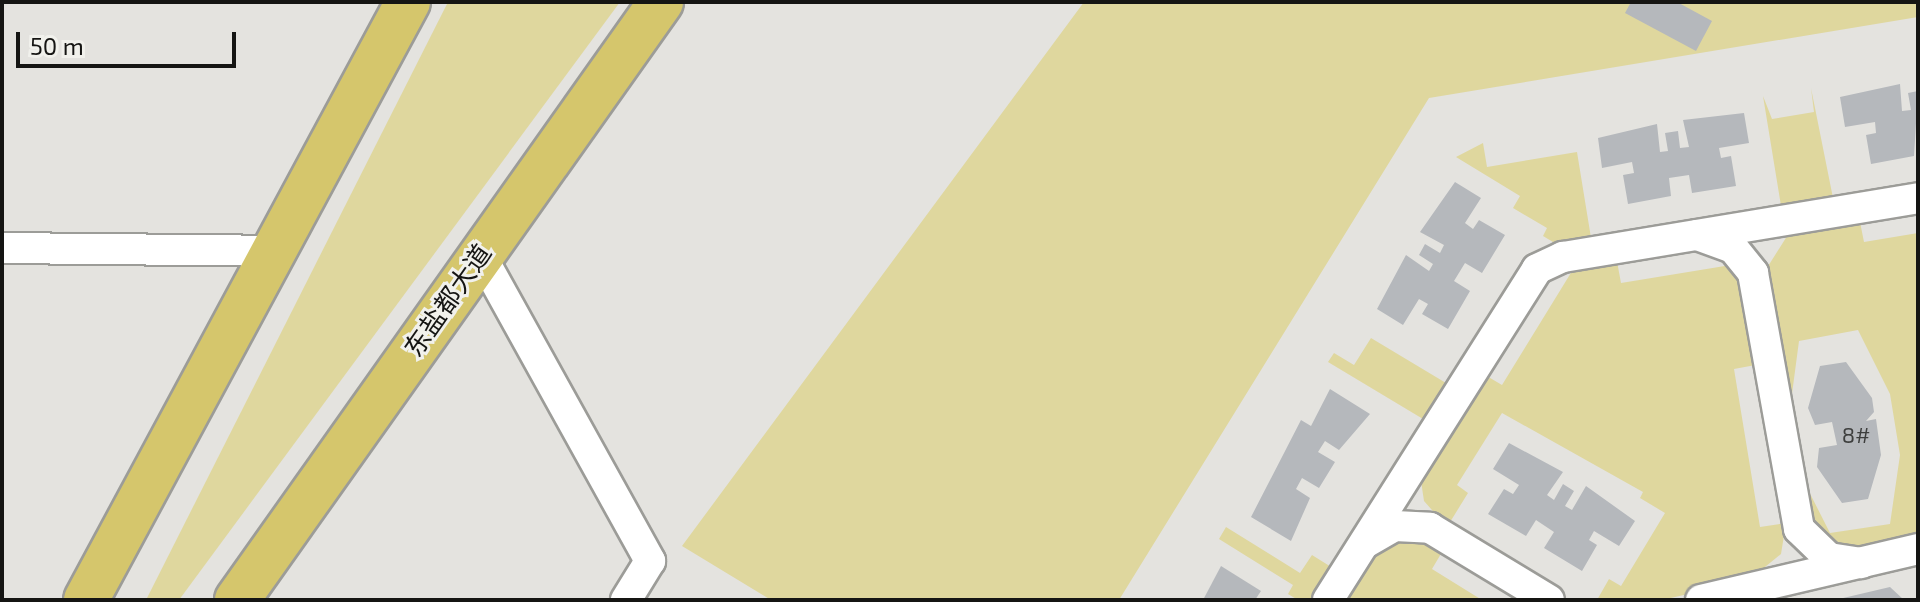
<!DOCTYPE html>
<html>
<head>
<meta charset="utf-8">
<style>
	body { margin:0 }
	#map { position:relative; width:1920px; height:602px; overflow:hidden; background:#e4e3df; font-family:"Exo 2","Noto Sans SC",sans-serif }
	div>[style] { position:absolute }
	[style*='--x'] { left:calc(var(--x)*1px); top:calc(var(--y)*1px); width:calc(var(--w)*1px); rotate:calc(var(--a)*1deg) }
	.green>* { inset:0; background:#dfd79e }
	.building>* { inset:0; background:#b5b8bc }
	.roads { filter:drop-shadow(2px 0 #9c9c98) drop-shadow(-2px 0 #9c9c98) drop-shadow(0 2px #9c9c98) drop-shadow(0 -2px #9c9c98) }
	.minor>* { height:30px; margin:-15px; padding:0 15px; transform-origin:15px; border-radius:15px; background:#fff }
	.highway>* { height:44px; margin:-22px; padding:0 22px; transform-origin:22px; border-radius:22px; background:#d5c66c }
	span { translate:-50% -50%; white-space:nowrap; text-align:center; line-height:1.15; -webkit-text-stroke:6px #f1f1ec; paint-order:stroke }
	.number-label { font-size:22px; color:#3d3e3d }
	.number-label span { -webkit-text-stroke-width:0 }
	.street-label { font-size:26px; color:#151513 }
	.frame { position:absolute; inset:0; border:4px solid #151513; pointer-events:none }
	.scale { position:absolute; left:16px; top:32px; width:220px; height:36px; box-sizing:border-box; border:4px solid #151513; border-top:0; padding-left:10px; font-size:24px; line-height:28px; white-space:nowrap; color:#151513; -webkit-text-stroke:6px #f1f1ec; paint-order:stroke }
</style>
</head>
<body>
<div id="map">
	<div class="green">
		<div style="clip-path:polygon(448px 2px,620px 2px,179px 600px,146px 600px)"></div>
		<div style="clip-path:polygon(1084px 2px,1918px 2px,1918px 17px,1429px 98px,1119px 600px,771px 600px,682px 546px)"></div>
		<div style="clip-path:polygon(1811px 88px,1834px 203px,1782px 212px,1763px 96px,1772px 119px,1814px 112px)"></div>
		<div style="clip-path:polygon(1483px 143px,1487px 167px,1577px 152px,1592px 244px,1563px 248px,1543px 236px,1547px 228px,1513px 208px,1520px 196px,1456px 157px)"></div>
		<div style="clip-path:polygon(1859px 217px,1864px 242px,1918px 233px,1918px 540px,1861px 553px,1815px 537px,1794px 462px,1830px 533px,1890px 524px,1900px 455px,1890px 394px,1858px 330px,1799px 341px,1788px 424px,1765px 271px,1789px 233px)"></div>
		<div style="clip-path:polygon(1616px 256px,1621px 283px,1737px 264px,1761px 364px,1734px 369px,1760px 527px,1786px 523px,1781px 554px,1749px 580px,1662px 600px,1597px 600px,1609px 579px,1621px 586px,1665px 513px,1640px 498px,1643px 492px,1502px 413px,1457px 485px,1468px 493px,1447px 527px,1424px 501px,1421px 481px,1480px 372px,1502px 385px,1577px 263px)"></div>
		<div style="clip-path:polygon(1371px 338px,1451px 386px,1428px 422px,1328px 362px,1334px 353px,1354px 365px)"></div>
		<div style="clip-path:polygon(1226px 527px,1300px 573px,1312px 555px,1336px 570px,1318px 600px,1298px 600px,1288px 594px,1293px 585px,1219px 539px)"></div>
		<div style="clip-path:polygon(1402px 534px,1445px 547px,1432px 569px,1482px 600px,1339px 600px,1366px 557px)"></div>
	</div>
	<div class="building">
		<div style="clip-path:polygon(1631px 2px,1677px 2px,1712px 21px,1696px 51px,1625px 13px)"></div>
		<div style="clip-path:polygon(1900px 84px,1902px 111px,1911px 110px,1908px 93px,1918px 91px,1914px 156px,1871px 164px,1866px 135px,1876px 133px,1875px 122px,1845px 127px,1840px 97px)"></div>
		<div style="clip-path:polygon(1744px 113px,1749px 143px,1719px 148px,1721px 158px,1731px 156px,1736px 186px,1692px 193px,1689px 175px,1669px 178px,1671px 196px,1628px 204px,1623px 175px,1634px 173px,1632px 162px,1602px 168px,1598px 138px,1657px 124px,1660px 152px,1668px 151px,1665px 133px,1678px 131px,1680px 148px,1689px 147px,1683px 120px)"></div>
		<div style="clip-path:polygon(1455px 182px,1481px 198px,1465px 223px,1473px 229px,1479px 220px,1505px 235px,1482px 273px,1465px 263px,1454px 281px,1470px 291px,1448px 329px,1422px 314px,1428px 304px,1419px 299px,1403px 325px,1377px 309px,1406px 255px,1429px 271px,1433px 264px,1419px 255px,1425px 244px,1440px 253px,1444px 245px,1420px 232px)"></div>
		<div style="clip-path:polygon(1846px 362px,1872px 398px,1874px 412px,1866px 421px,1876px 419px,1881px 455px,1868px 499px,1842px 503px,1817px 467px,1819px 448px,1837px 445px,1832px 422px,1815px 425px,1808px 408px,1820px 366px)"></div>
		<div style="clip-path:polygon(1330px 389px,1370px 414px,1339px 450px,1325px 441px,1318px 452px,1335px 462px,1319px 488px,1302px 478px,1296px 489px,1310px 498px,1291px 541px,1251px 517px,1301px 420px,1311px 426px)"></div>
		<div style="clip-path:polygon(1509px 443px,1563px 472px,1547px 495px,1554px 500px,1563px 484px,1574px 491px,1565px 506px,1572px 510px,1586px 486px,1635px 521px,1619px 546px,1594px 531px,1589px 540px,1597px 545px,1582px 571px,1544px 548px,1554px 532px,1536px 520px,1526px 536px,1488px 514px,1504px 489px,1513px 494px,1519px 485px,1493px 469px)"></div>
		<div style="clip-path:polygon(1221px 566px,1261px 591px,1255px 600px,1203px 600px)"></div>
		<div style="clip-path:polygon(1890px 587px,1904px 600px,1839px 600px,1839px 599px)"></div>
	</div>
	<div class="roads">
		<div class="minor">
			<div style="--x:1697;--y:235;--w:38;--a:20"></div>
			<div style="--x:1733;--y:248;--w:32;--a:51"></div>
			<div style="--x:1753;--y:273;--w:260;--a:79.8"></div>
			<div style="--x:1799;--y:529;--w:42;--a:44"></div>
			<div style="--x:1829;--y:558;--w:33;--a:9"></div>
			<div style="--x:2;--y:248;--w:278;--a:0.6"></div>
			<div style="--x:480;--y:254;--w:351;--a:61"></div>
			<div style="--x:650;--y:561;--w:46;--a:121.6"></div>
			<div style="--x:1365;--y:543;--w:34;--a:-30"></div>
			<div style="--x:1395;--y:526;--w:35;--a:3"></div>
			<div style="--x:1430;--y:528;--w:139;--a:31.2"></div>
			<div style="--x:1328;--y:600;--w:391;--a:-57.7"></div>
			<div style="--x:1537;--y:269;--w:29;--a:-25"></div>
			<div style="--x:1563;--y:257;--w:360;--a:-9.4"></div>
			<div style="--x:1701;--y:600;--w:223;--a:-13.2"></div>
		</div>
		<div class="highway">
			<div style="--x:86;--y:600;--w:679;--a:-61.7"></div>
			<div style="--x:237;--y:600;--w:733;--a:-54.66"></div>
		</div>
	</div>
	<div class="number-label">
		<span style="left:1856px;top:435px">8#</span>
	</div>
	<div class="street-label">
		<span style="left:447px;top:300px;rotate:-55deg">东盐都大道</span>
	</div>
	<div class="frame"></div>
	<div class="scale">50 m</div>
</div>
</body>
</html>
